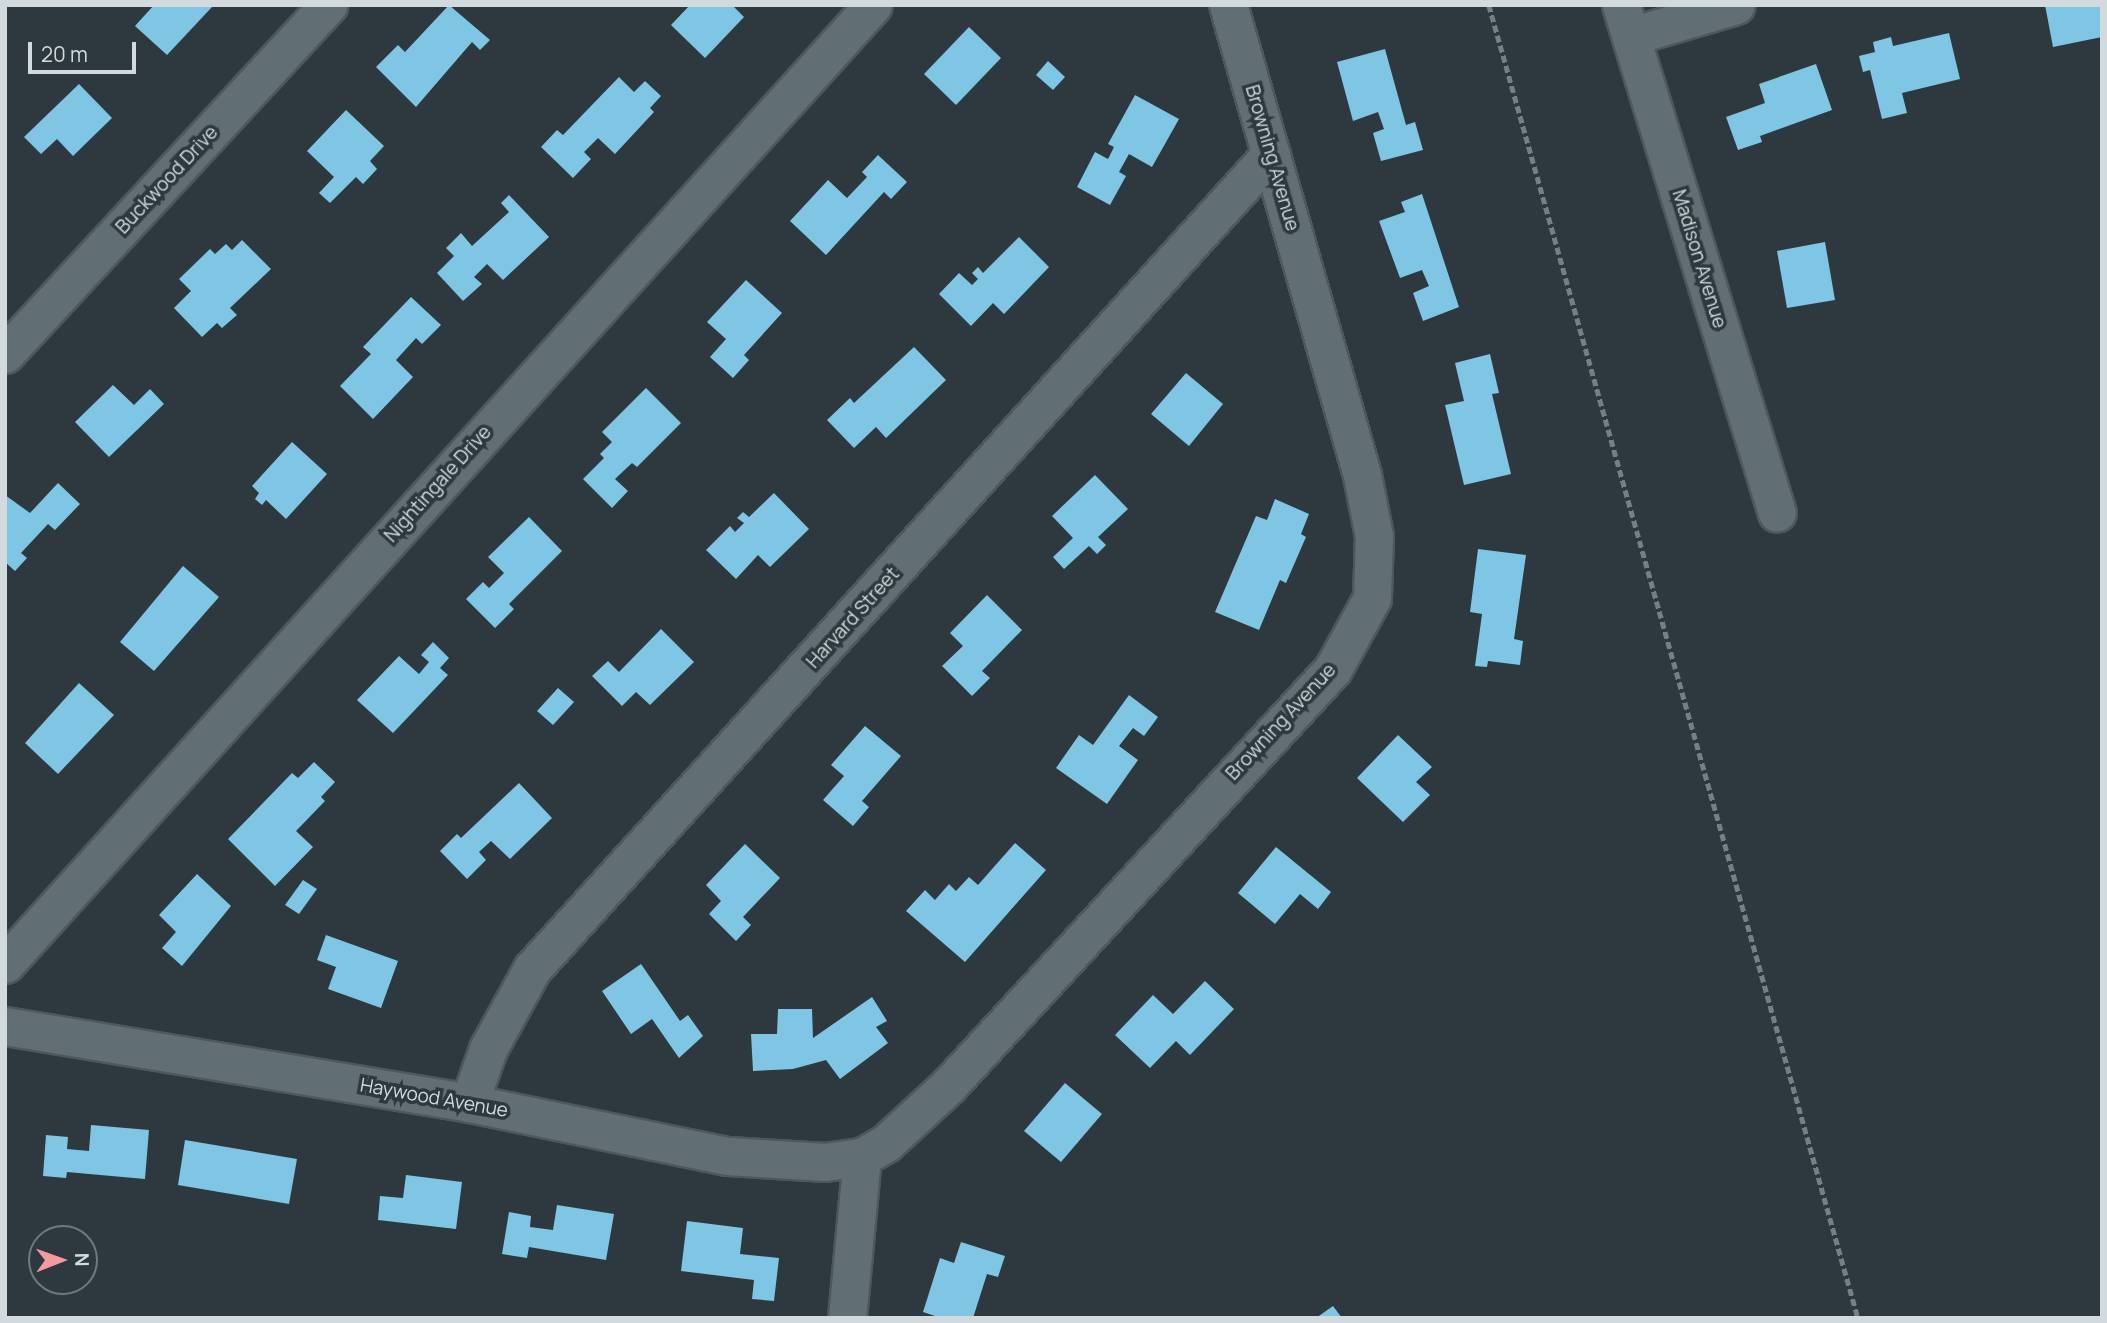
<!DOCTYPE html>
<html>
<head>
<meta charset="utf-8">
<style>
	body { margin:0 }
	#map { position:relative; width:2107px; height:1323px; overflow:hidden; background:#2d393e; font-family:Manrope,sans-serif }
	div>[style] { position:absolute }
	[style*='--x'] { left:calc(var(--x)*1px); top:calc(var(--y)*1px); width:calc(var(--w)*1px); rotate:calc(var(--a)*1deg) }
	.building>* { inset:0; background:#7ec6e4 }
	.path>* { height:4.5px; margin-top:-2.25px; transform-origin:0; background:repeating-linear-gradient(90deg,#768084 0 7px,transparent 0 10.5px) }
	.roads { filter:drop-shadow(2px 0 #4e585c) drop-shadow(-2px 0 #4e585c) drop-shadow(0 2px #4e585c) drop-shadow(0 -2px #4e585c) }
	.minor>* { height:37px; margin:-18.5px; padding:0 18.5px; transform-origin:18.5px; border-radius:18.5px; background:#616f74 }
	span { translate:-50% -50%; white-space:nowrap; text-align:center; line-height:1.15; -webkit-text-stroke:7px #2d393e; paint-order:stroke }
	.street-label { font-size:19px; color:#d2dadd }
	.frame { position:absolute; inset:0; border:7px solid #d2dadd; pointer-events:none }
	.north { position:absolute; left:28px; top:1225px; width:70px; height:70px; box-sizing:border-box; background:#2d393e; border:2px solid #6f797e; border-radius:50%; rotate:89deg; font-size:19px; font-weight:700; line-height:28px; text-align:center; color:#d2dadd }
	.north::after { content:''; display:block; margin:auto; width:24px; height:32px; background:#f49a9f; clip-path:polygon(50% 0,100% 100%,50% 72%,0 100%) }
	.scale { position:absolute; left:28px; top:42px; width:108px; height:32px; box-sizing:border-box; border:4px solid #d2dadd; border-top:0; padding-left:9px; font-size:21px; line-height:24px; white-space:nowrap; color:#d2dadd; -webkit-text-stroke:5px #2d393e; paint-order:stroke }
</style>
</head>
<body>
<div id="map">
	<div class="building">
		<div style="clip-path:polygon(154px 5px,211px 5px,212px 7px,167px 55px,135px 26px)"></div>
		<div style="clip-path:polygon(449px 5px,490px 40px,480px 50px,472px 42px,416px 107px,376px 67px,398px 45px,405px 52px)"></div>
		<div style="clip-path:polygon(690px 5px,732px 5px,744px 17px,705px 58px,671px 25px)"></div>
		<div style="clip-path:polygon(2045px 5px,2102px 5px,2102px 37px,2053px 47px)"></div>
		<div style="clip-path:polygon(969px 27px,1001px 58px,956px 105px,924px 74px)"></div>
		<div style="clip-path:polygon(1949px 33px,1960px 79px,1902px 93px,1907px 113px,1882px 119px,1870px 70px,1863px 72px,1859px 56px,1875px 52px,1873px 42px,1891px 37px,1893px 46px)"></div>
		<div style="clip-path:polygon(1385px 49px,1406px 125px,1415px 122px,1423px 150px,1381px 161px,1373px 133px,1384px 129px,1378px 112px,1353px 121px,1337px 62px)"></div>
		<div style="clip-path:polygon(1048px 61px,1065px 77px,1053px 90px,1036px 75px)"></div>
		<div style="clip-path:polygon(1816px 64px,1832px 110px,1760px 136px,1762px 142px,1738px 150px,1726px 117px,1765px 103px,1759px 84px)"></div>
		<div style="clip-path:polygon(619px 77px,634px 92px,645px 81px,661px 96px,650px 108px,654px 112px,615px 154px,598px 138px,584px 152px,591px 159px,573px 178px,541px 147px,557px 130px,563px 135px)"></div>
		<div style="clip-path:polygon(79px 84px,112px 118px,73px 156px,57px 139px,41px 154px,24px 137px)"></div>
		<div style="clip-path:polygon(1135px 95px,1179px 119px,1152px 167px,1129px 154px,1119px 172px,1126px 176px,1110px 205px,1077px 187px,1095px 152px,1108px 159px,1114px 147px,1108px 144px)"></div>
		<div style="clip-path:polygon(346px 110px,384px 146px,370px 161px,377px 169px,363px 184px,356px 177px,330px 203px,319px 193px,334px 177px,307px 151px)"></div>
		<div style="clip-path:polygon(878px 155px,907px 182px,891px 199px,884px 192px,826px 255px,790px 221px,828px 180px,847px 198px,867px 177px,862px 172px)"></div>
		<div style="clip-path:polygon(1422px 194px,1459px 307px,1423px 321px,1413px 293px,1429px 286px,1422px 270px,1400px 278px,1379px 221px,1405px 212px,1401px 202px)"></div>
		<div style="clip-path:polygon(509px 195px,549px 237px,503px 280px,487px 264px,474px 277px,482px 284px,463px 301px,437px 273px,454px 256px,446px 248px,461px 233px,472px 246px,509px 212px,501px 203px)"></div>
		<div style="clip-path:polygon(1019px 237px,1049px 267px,1004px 314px,993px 303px,971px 326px,939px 294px,959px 273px,972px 285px,978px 279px,972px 273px,978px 267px,983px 273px)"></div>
		<div style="clip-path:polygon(242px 240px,271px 269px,230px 308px,237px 315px,222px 328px,217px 323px,202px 337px,174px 308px,191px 291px,179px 279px,210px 249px,215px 254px,226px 244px,232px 250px)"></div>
		<div style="clip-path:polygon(1825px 242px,1835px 300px,1787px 308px,1777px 251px)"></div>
		<div style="clip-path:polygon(746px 280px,782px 313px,744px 355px,749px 360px,733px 378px,710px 357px,726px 339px,707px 322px)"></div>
		<div style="clip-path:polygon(411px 297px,441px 325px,422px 344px,416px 338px,396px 360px,413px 377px,373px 419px,340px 386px,371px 354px,363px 347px)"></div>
		<div style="clip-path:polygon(914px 347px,946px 380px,886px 438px,876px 427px,854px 448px,827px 420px,850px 398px,854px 403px)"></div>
		<div style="clip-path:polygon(1490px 354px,1499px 393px,1492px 394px,1511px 474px,1464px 485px,1445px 405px,1464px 401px,1455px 363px)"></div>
		<div style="clip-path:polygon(1186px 373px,1223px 404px,1189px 446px,1151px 414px)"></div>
		<div style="clip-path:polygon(113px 385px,134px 405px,150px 389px,164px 404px,109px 457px,75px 422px)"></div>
		<div style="clip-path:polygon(646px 388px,681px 423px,637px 467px,632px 463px,615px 479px,628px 491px,612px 508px,583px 479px,604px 458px,600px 454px,612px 442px,602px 432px)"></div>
		<div style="clip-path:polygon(292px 442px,327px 474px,286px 519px,266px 500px,262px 505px,255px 499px,259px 493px,252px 486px)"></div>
		<div style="clip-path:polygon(1095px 475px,1128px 509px,1098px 537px,1106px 545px,1097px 554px,1089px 546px,1064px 569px,1053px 557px,1073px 538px,1052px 516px)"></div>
		<div style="clip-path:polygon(58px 483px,80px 504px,55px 530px,48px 524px,21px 553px,27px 558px,15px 571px,5px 562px,5px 495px,30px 513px)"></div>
		<div style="clip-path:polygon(774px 493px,809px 529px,770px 567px,758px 555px,736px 579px,706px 550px,730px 526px,735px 532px,744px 523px,737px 518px,743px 512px,749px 517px)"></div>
		<div style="clip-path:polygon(1275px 499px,1309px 514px,1301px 534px,1306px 537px,1286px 583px,1280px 580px,1259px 630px,1215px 612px,1256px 516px,1267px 520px)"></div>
		<div style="clip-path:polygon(529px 517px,562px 551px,509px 604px,514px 609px,495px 628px,466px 599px,483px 582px,489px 588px,504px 573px,488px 557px)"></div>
		<div style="clip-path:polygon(1478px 549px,1526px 555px,1514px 639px,1523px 641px,1520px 665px,1488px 661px,1487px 667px,1475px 666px,1482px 614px,1470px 612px)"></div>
		<div style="clip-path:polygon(183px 566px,219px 597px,154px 671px,120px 642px)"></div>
		<div style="clip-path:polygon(987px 595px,1022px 630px,982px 671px,990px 678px,972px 696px,942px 666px,963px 646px,950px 633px)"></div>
		<div style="clip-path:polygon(661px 629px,694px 662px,650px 705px,636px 692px,622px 706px,592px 676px,608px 661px,619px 672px)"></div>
		<div style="clip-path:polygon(433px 642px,449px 658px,440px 668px,448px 675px,393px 733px,357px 700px,399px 656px,419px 674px,429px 662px,421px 655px)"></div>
		<div style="clip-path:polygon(79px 683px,114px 715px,58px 774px,25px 743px)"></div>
		<div style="clip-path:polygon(558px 688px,574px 702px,553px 725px,537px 711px)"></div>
		<div style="clip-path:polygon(1129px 695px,1158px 717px,1144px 736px,1133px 728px,1119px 746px,1138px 760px,1107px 804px,1056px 768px,1079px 735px,1093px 745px)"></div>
		<div style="clip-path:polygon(865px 726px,901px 756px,862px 801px,869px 807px,853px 826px,823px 800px,844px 776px,831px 765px)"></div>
		<div style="clip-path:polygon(1398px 735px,1432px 767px,1416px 782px,1430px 795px,1403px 822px,1357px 778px)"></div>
		<div style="clip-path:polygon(314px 762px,335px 782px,321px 797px,325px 801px,296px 831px,313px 847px,275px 886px,228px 839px,292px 773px,298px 778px)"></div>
		<div style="clip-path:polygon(519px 783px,552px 818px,510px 859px,491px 841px,479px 852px,486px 860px,467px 879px,440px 851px,457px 834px,461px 838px)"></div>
		<div style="clip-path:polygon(1015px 843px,1046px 870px,965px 962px,906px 911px,925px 890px,935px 900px,949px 884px,956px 891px,969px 877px,978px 885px)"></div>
		<div style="clip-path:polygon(745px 844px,780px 878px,743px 917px,751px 925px,736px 941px,709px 914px,721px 901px,706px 885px)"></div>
		<div style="clip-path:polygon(1276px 847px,1331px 892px,1318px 909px,1300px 894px,1275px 924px,1238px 893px)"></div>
		<div style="clip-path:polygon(197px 874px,231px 906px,182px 966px,162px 948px,176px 932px,159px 915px)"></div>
		<div style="clip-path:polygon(303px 880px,317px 889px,299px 914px,285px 905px)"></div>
		<div style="clip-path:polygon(326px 935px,398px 961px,381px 1008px,328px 989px,336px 967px,317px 960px)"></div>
		<div style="clip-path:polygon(641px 964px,680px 1021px,688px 1015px,703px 1036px,679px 1058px,652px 1019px,631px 1034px,602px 991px)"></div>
		<div style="clip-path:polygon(1205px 981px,1234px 1009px,1190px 1055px,1176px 1041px,1150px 1068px,1115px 1035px,1153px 995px,1173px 1014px)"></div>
		<div style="clip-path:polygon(872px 997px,887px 1021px,876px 1027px,888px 1043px,840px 1079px,826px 1060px,793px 1069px,753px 1071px,751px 1034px,777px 1034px,778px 1009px,812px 1009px,813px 1038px)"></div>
		<div style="clip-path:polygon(1065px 1083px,1102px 1114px,1061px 1162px,1024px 1131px)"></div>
		<div style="clip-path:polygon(91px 1125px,149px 1130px,145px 1179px,67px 1172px,66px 1178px,43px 1176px,46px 1135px,68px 1137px,67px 1149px,89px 1151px)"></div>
		<div style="clip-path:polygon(185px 1140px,297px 1159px,289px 1204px,178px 1185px)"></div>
		<div style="clip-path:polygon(406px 1175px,462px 1182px,456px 1229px,378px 1220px,380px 1196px,403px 1198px)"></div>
		<div style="clip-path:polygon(557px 1205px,614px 1214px,606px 1260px,529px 1247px,527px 1258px,502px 1254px,509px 1212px,531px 1216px,530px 1227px,553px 1230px)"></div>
		<div style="clip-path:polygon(687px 1221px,743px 1228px,740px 1254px,779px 1258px,774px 1301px,752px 1299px,754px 1280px,681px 1271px)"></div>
		<div style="clip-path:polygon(961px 1242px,1005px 1256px,998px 1277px,987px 1274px,973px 1318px,941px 1318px,923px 1312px,940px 1258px,954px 1263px)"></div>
		<div style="clip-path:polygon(1333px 1306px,1342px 1318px,1316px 1318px)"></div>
	</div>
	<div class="path">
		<div style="--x:1489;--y:5;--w:1364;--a:74.3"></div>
	</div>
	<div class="roads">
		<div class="minor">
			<div style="--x:1621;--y:5;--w:531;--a:72.93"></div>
			<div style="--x:1631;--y:36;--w:109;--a:-16.4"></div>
			<div style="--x:5;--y:354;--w:476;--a:-47.2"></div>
			<div style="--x:5;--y:964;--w:1293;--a:-47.85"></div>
			<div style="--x:5;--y:1026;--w:470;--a:9.4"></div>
			<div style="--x:469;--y:1103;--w:264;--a:11.6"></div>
			<div style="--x:728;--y:1156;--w:97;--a:3.5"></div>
			<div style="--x:825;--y:1162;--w:37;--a:-8"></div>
			<div style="--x:469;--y:1103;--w:57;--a:-70.6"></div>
			<div style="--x:488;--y:1049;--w:91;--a:-61.2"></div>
			<div style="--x:532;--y:969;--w:1100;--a:-47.8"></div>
			<div style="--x:847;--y:1318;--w:162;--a:-84.7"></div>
			<div style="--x:862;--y:1157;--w:28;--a:-30"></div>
			<div style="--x:886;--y:1143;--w:86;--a:-42.6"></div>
			<div style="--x:949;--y:1085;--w:566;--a:-47.29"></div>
			<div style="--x:1333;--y:669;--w:81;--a:-61.2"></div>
			<div style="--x:1372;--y:598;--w:62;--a:-88.2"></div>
			<div style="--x:1374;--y:536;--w:62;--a:-101.1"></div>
			<div style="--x:1362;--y:475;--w:489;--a:-105.9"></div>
		</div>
	</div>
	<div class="street-label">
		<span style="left:1272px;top:158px;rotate:74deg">Browning Avenue</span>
		<span style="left:167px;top:180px;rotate:-47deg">Buckwood Drive</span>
		<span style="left:1699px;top:259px;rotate:73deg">Madison Avenue</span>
		<span style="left:438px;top:484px;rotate:-48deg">Nightingale Drive</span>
		<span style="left:853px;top:618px;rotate:-48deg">Harvard Street</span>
		<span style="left:1281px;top:722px;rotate:-47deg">Browning Avenue</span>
		<span style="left:434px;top:1098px;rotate:10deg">Haywood Avenue</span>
	</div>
	<div class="frame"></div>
	<div class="north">N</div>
	<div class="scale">20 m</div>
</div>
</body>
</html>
